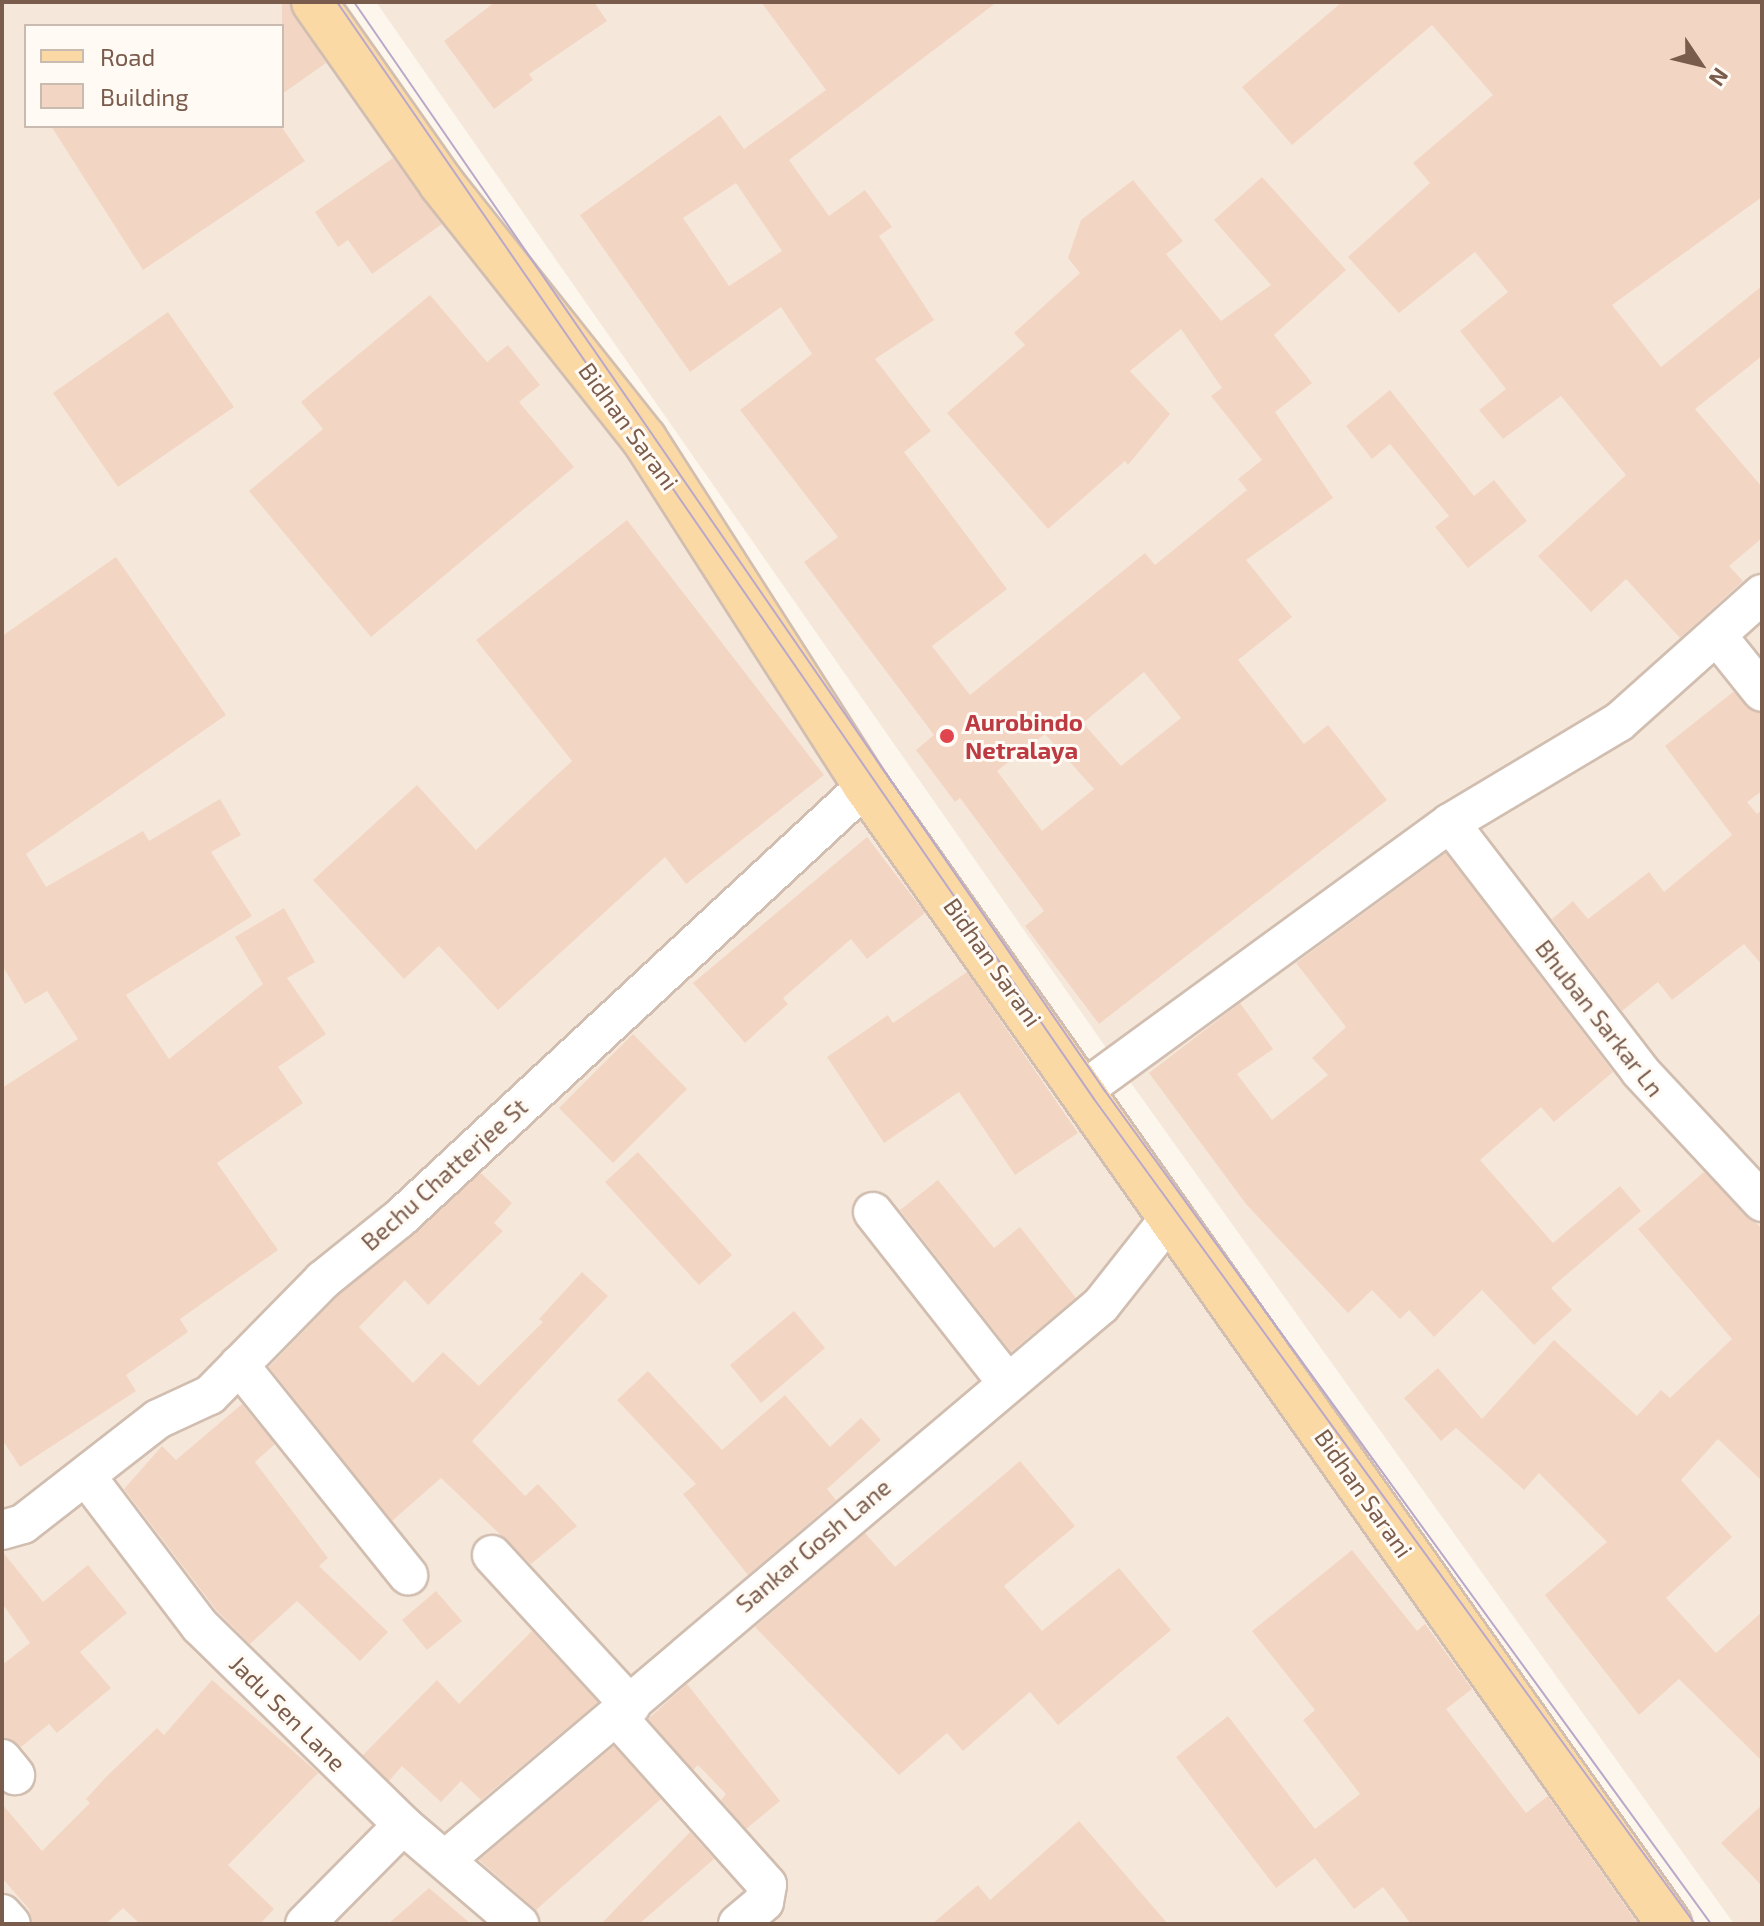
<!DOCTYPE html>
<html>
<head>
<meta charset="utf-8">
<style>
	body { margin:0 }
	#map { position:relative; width:1764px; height:1926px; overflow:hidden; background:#fdf6ec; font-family:"Exo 2",sans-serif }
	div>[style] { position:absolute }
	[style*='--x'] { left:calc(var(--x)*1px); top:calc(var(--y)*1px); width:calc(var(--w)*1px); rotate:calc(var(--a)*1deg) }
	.residential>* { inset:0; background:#f5e8da }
	.building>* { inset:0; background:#f3d5c3 }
	.roads { filter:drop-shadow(2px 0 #d1beb0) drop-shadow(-2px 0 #d1beb0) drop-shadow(0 2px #d1beb0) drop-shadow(0 -2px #d1beb0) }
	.minor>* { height:38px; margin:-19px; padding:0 19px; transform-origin:19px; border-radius:19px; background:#fff }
	.major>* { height:44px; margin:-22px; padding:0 22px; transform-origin:22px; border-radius:22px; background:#fbd9a5 }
	.tram>* { height:2px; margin:-1px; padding:0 1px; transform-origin:1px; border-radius:1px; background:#b9a8c9 }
	.dots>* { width:22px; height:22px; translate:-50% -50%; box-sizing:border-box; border:4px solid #fffaf3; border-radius:50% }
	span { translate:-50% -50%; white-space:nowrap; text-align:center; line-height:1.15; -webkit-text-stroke:6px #fffaf3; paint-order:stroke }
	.street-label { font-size:24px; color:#7a5c4d }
	.health-label { font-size:24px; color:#be3a42; font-weight:700 }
	.left { translate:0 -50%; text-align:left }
	.frame { position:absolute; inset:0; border:4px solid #7a5c4d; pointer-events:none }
	.legend { position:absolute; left:24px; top:24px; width:260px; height:104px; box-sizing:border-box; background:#fffaf3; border:2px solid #cabbb1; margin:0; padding:10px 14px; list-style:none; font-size:24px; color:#7a5c4d }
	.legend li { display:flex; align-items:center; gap:16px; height:40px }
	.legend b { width:40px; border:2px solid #cabbb1 }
	.north { position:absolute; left:1660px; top:24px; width:80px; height:80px; -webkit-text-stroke:6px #fffaf3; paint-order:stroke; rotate:125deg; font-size:22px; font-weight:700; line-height:32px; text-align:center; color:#7a5c4d }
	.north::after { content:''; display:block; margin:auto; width:28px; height:36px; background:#7a5c4d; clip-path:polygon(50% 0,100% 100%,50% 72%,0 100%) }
</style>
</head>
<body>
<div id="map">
	<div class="residential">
		<div style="clip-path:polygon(evenodd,2px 2px,328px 2px,1683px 1924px,2px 1924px,2px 2px,26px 26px,282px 26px,282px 126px,26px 126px,26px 26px)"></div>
		<div style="clip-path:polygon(376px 2px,1762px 2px,1762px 1924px,1734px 1924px,1123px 1072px)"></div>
	</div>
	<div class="building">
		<div style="clip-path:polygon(282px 2px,289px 2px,326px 63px,282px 94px)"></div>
		<div style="clip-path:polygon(495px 2px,594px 2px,607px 21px,529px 74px,533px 80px,494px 109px,444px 41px)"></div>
		<div style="clip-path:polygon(evenodd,761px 2px,997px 2px,789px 160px,829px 216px,865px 190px,892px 227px,879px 236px,934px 320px,875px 359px,931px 431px,904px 452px,1007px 589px,932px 646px,970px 695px,1145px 553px,1155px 565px,1247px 490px,1238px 479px,1262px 460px,1211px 396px,1222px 388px,1181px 329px,1130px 371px,1170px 414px,1128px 465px,1125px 461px,1048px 529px,947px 413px,1025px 345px,1014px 333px,1080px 273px,1068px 258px,1081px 220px,1133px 180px,1183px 241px,1166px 254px,1221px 321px,1271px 285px,1214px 220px,1262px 177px,1346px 270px,1274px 335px,1312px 383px,1275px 412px,1333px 498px,1246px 560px,1292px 617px,1238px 660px,1304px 744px,1328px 725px,1387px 800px,1099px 1024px,1025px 926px,1044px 911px,960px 798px,955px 802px,916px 750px,934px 735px,804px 562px,838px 537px,740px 410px,812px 354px,781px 307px,690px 372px,580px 215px,720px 115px,744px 149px,826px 90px,761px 2px,736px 183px,782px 251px,729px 286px,683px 218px,736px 183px,761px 2px,1144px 672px,1181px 718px,1121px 766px,1083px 723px,1144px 672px,761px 2px,1045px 734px,1094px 789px,1042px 831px,997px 771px,1045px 734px)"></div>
		<div style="clip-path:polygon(1342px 2px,1762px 2px,1762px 197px,1612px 305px,1661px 367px,1762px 286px,1762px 356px,1695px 409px,1762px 487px,1762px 538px,1729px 566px,1743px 581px,1680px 638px,1626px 579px,1591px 612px,1538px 556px,1626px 475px,1561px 396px,1503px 439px,1479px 410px,1506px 389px,1460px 331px,1508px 292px,1475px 252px,1399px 313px,1348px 257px,1430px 183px,1413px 163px,1493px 95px,1432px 25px,1292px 145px,1242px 87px)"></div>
		<div style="clip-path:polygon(51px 126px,281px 126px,305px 161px,143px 270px)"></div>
		<div style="clip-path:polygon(393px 158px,442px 224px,372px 274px,348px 240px,338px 247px,315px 212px)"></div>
		<div style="clip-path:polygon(430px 295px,487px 362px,508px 345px,540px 385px,519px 402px,574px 467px,371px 637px,249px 491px,323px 429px,301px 402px)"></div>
		<div style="clip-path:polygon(168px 312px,234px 407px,118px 487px,53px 393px)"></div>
		<div style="clip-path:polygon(1390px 390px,1474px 496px,1494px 480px,1527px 521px,1468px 568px,1435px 527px,1449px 516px,1390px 444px,1372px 459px,1346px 426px)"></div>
		<div style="clip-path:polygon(627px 520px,824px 775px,686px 884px,665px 857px,498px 1010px,439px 946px,404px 979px,313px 880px,417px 785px,476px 850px,572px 761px,476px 640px)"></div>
		<div style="clip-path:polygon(116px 557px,226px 715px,26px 854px,46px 887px,143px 831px,149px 841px,220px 799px,241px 835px,211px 852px,252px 916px,126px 995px,169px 1059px,263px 984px,235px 937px,284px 908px,315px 962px,287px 978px,326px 1034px,278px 1067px,303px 1103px,217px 1163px,278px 1250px,180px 1319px,188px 1332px,126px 1375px,136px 1391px,20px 1467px,2px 1439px,2px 1088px,78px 1039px,47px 991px,25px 1004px,2px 965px,2px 636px)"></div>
		<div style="clip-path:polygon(1733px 692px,1762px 713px,1762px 791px,1747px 802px,1757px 814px,1762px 810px,1762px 965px,1744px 944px,1672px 1000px,1658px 982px,1622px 1011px,1552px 919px,1573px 901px,1588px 919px,1649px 872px,1664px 892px,1732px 835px,1665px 746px)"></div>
		<div style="clip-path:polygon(867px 837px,925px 913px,867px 959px,851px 939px,783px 998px,788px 1004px,745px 1043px,693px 983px)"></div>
		<div style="clip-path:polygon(1446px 853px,1613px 1072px,1554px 1122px,1541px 1107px,1480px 1160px,1553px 1243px,1620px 1186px,1641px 1211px,1551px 1288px,1572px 1310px,1534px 1345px,1482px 1290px,1434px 1337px,1409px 1310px,1400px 1319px,1372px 1290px,1348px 1313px,1246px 1204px,1149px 1073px,1240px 1003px,1273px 1049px,1237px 1074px,1272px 1120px,1328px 1075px,1312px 1058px,1346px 1027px,1296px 963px)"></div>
		<div style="clip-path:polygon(967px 972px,1078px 1133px,1015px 1175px,959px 1092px,884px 1143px,827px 1057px,888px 1015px,893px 1023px)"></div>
		<div style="clip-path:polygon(633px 1034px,687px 1089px,613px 1163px,559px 1108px)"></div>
		<div style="clip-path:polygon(638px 1152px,732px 1255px,699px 1285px,605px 1182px)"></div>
		<div style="clip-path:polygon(1704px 1172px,1762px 1229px,1762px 1481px,1718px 1439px,1681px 1480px,1732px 1537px,1666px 1598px,1716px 1653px,1762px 1612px,1762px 1761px,1679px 1679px,1639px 1715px,1545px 1595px,1607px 1542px,1539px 1473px,1524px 1490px,1456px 1428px,1441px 1441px,1404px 1398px,1438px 1368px,1482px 1419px,1554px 1340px,1637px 1416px,1661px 1390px,1670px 1398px,1732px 1339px,1638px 1229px)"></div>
		<div style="clip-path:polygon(481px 1173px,512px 1203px,494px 1223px,503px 1231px,428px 1305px,405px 1280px,359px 1327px,413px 1383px,443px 1352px,479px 1386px,543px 1322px,539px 1319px,582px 1272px,608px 1296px,472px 1441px,525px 1496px,538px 1484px,577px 1526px,531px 1564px,441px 1478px,392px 1521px,269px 1367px,338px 1296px)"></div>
		<div style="clip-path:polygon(938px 1180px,994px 1248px,1020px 1227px,1076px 1298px,1011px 1352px,900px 1210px)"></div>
		<div style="clip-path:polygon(794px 1311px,825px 1348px,761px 1403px,730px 1365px)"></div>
		<div style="clip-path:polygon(648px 1371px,722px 1450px,785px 1395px,830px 1447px,861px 1418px,881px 1440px,827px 1489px,836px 1500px,748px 1575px,683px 1494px,696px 1484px,617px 1400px)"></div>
		<div style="clip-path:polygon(242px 1404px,275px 1444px,255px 1462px,328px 1558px,319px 1566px,388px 1632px,360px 1661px,297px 1601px,250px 1644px,217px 1611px,124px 1489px,162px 1446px,176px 1460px)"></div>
		<div style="clip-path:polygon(1020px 1461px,1075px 1526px,1004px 1586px,1042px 1631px,1119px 1568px,1171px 1630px,1058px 1725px,1030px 1692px,963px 1751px,947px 1733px,899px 1775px,755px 1627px,865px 1533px,895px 1567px)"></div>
		<div style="clip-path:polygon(1352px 1550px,1417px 1631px,1425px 1624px,1472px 1689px,1446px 1709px,1526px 1813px,1548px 1796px,1638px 1924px,1411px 1924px,1383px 1887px,1354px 1909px,1315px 1858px,1276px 1888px,1176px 1757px,1228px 1716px,1315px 1829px,1360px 1794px,1303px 1720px,1315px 1710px,1252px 1631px)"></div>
		<div style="clip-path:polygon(2px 1551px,43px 1602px,88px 1565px,127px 1613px,80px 1652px,111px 1688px,57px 1733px,49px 1724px,21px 1747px,2px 1738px,2px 1665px,30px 1643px,2px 1603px)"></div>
		<div style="clip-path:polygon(436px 1591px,462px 1621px,427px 1650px,402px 1620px)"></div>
		<div style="clip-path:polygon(532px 1631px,598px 1702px,481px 1800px,461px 1781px,441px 1802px,402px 1766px,389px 1781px,363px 1755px,437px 1680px,459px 1704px)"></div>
		<div style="clip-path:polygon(212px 1680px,318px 1773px,228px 1865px,274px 1909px,260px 1924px,140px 1924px,123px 1908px,106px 1924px,32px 1924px,29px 1909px,2px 1878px,2px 1804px,42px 1851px,90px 1803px,86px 1799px,106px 1777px,157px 1728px,164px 1735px)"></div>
		<div style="clip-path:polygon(687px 1684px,780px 1801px,746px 1829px,721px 1800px,726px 1794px,698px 1765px,693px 1770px,648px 1719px)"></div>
		<div style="clip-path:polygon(614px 1746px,661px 1799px,536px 1910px,479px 1860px)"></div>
		<div style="clip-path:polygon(1762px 1805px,1762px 1886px,1721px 1843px)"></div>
		<div style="clip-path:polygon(1079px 1821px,1168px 1924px,932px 1924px,978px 1885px,990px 1900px)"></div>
		<div style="clip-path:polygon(690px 1832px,714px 1859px,639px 1924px,601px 1924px)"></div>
		<div style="clip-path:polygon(429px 1888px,471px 1924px,388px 1924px)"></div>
	</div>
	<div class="roads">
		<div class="minor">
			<div style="--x:1718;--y:637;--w:70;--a:51.3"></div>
			<div style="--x:1450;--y:823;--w:312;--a:52.5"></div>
			<div style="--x:1640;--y:1071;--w:179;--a:47"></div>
			<div style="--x:1081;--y:1092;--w:457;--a:-36.1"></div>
			<div style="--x:1450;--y:823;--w:197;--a:-30.9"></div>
			<div style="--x:1619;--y:722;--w:192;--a:-41.8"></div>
			<div style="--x:873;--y:1212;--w:215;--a:51.8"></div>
			<div style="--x:239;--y:1365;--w:270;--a:51.2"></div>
			<div style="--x:86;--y:1476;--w:188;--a:52.8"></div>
			<div style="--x:200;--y:1626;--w:284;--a:44.4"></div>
			<div style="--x:403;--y:1825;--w:153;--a:40.5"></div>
			<div style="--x:2;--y:1530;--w:22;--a:-16"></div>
			<div style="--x:23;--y:1524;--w:171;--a:-37.9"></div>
			<div style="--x:158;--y:1419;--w:57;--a:-24.8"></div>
			<div style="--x:210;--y:1395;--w:161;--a:-45.5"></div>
			<div style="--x:323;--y:1280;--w:97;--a:-38.8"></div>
			<div style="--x:399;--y:1219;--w:637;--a:-42.84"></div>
			<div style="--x:492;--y:1555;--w:205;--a:47.4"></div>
			<div style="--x:617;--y:1717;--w:225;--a:48.2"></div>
			<div style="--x:767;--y:1885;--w:17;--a:100"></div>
			<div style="--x:764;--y:1902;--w:34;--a:140"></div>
			<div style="--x:2;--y:1759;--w:21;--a:51"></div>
			<div style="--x:445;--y:1860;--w:859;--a:-40.23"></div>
			<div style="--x:1101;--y:1305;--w:110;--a:-51.7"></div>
			<div style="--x:2;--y:1914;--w:13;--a:48"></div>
			<div style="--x:305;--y:1924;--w:139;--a:-45.3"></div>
		</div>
		<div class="major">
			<div style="--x:314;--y:2;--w:221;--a:54.9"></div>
			<div style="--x:441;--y:183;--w:327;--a:51.6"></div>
			<div style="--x:644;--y:439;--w:412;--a:57.4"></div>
			<div style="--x:866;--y:786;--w:1393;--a:54.79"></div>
		</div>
	</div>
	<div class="tram">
		<div style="--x:337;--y:2;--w:1333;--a:55.39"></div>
		<div style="--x:1094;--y:1099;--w:1021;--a:53.93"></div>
		<div style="--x:354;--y:2;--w:1323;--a:55.41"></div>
		<div style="--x:1105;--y:1091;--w:1030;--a:53.96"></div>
	</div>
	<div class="dots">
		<div style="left:947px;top:736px;background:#e0444e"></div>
	</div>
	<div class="street-label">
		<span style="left:629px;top:426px;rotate:54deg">Bidhan Sarani</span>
		<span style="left:993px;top:962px;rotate:55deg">Bidhan Sarani</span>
		<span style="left:1600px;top:1018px;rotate:52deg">Bhuban Sarkar Ln</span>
		<span style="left:444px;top:1174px;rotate:-42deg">Bechu Chatterjee St</span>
		<span style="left:1364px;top:1493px;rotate:55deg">Bidhan Sarani</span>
		<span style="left:813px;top:1545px;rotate:-40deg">Sankar Gosh Lane</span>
		<span style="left:288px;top:1713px;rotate:45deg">Jadu Sen Lane</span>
	</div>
	<div class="health-label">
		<span class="left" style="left:965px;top:736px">Aurobindo<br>Netralaya</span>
	</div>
	<div class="frame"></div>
	<ul class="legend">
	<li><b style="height:10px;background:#fbd9a5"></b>Road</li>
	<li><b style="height:22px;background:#f3d5c3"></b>Building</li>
	</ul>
	<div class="north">N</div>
</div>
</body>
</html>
